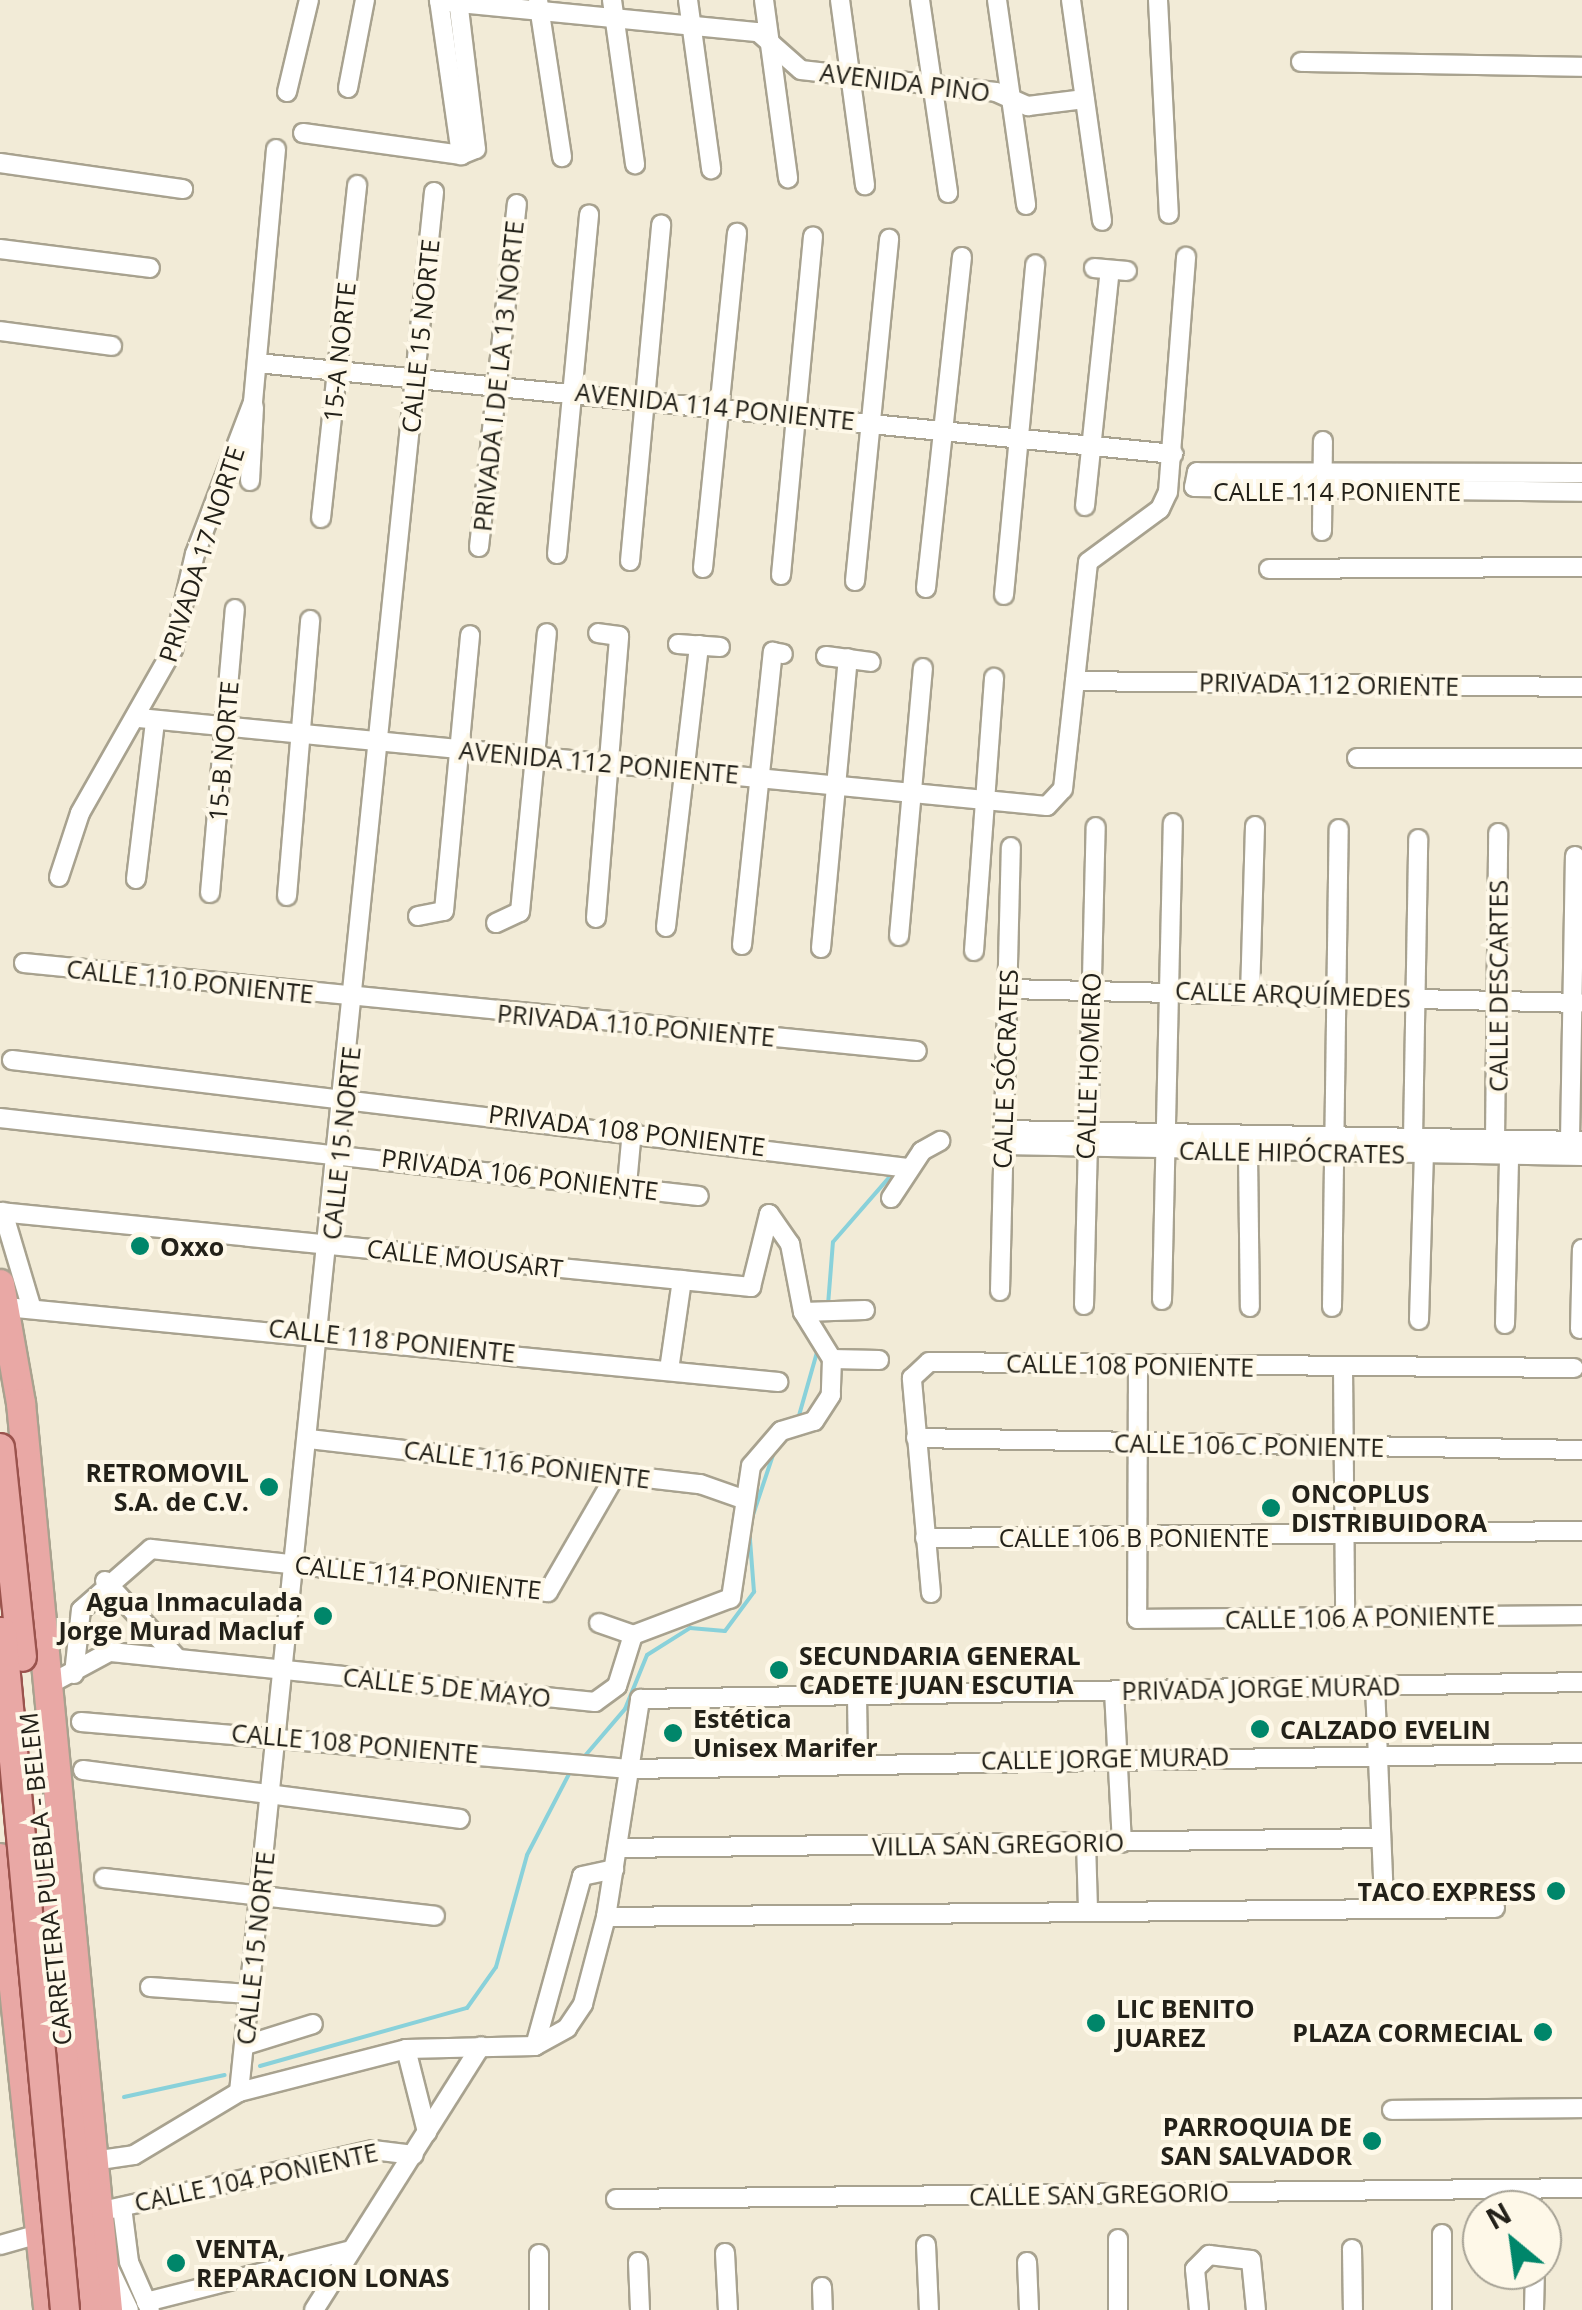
<!DOCTYPE html>
<html>
<head>
<meta charset="utf-8">
<style>
	body { margin:0 }
	#map { position:relative; width:1582px; height:2310px; overflow:hidden; background:#f2ebd7; font-family:"Open Sans",sans-serif }
	div>[style] { position:absolute }
	[style*='--x'] { left:calc(var(--x)*1px); top:calc(var(--y)*1px); width:calc(var(--w)*1px); rotate:calc(var(--a)*1deg) }
	.stream>* { height:4px; margin:-2px; padding:0 2px; transform-origin:2px; border-radius:2px; background:#89d1da }
	.roads { filter:drop-shadow(2px 0 #a8a28f) drop-shadow(-2px 0 #a8a28f) drop-shadow(0 2px #a8a28f) drop-shadow(0 -2px #a8a28f) }
	.minor>* { height:18px; margin:-9px; padding:0 9px; transform-origin:9px; border-radius:9px; background:#fff }
	.primary>* { height:28px; margin:-14px; padding:0 14px; transform-origin:14px; border-radius:14px; background:#e9a8a5 }
	.bridges { filter:drop-shadow(2px 0 #9a534d) drop-shadow(-2px 0 #9a534d) drop-shadow(0 2px #9a534d) drop-shadow(0 -2px #9a534d) }
	.primary-bridge>* { height:28px; margin:-14px; padding:0 14px; transform-origin:14px; border-radius:14px; background:#e9a8a5 }
	.dots>* { width:28px; height:28px; translate:-50% -50%; box-sizing:border-box; border:5px solid #fef8e8; border-radius:50% }
	span { translate:-50% -50%; white-space:nowrap; text-align:center; line-height:1.15; -webkit-text-stroke:8px #fef8e8; paint-order:stroke }
	.street-label { font-size:25px; color:#232119 }
	.poi-label { font-size:25px; color:#232119; font-weight:700 }
	.left { translate:0 -50%; text-align:left }
	.right { translate:-100% -50%; text-align:right }
	.north { position:absolute; left:1462px; top:2190px; width:100px; height:100px; box-sizing:border-box; background:#fef8e8; border:2px solid #a6a295; border-radius:50%; rotate:331deg; font-size:28px; font-weight:700; line-height:40px; text-align:center; color:#232119 }
	.north::after { content:''; display:block; margin:auto; width:35px; height:45px; background:#00866a; clip-path:polygon(50% 0,100% 100%,50% 72%,0 100%) }
</style>
</head>
<body>
<div id="map">
	<div class="stream">
		<div style="--x:828;--y:1305;--w:63;--a:-85.5"></div>
		<div style="--x:833;--y:1242;--w:91;--a:-49"></div>
		<div style="--x:798;--y:1419;--w:73;--a:-74.1"></div>
		<div style="--x:584;--y:1757;--w:63;--a:-49.5"></div>
		<div style="--x:625;--y:1709;--w:58;--a:-67.8"></div>
		<div style="--x:647;--y:1655;--w:51;--a:-32.1"></div>
		<div style="--x:690;--y:1628;--w:35;--a:5"></div>
		<div style="--x:725;--y:1631;--w:49;--a:-53.4"></div>
		<div style="--x:754;--y:1592;--w:65;--a:-94.4"></div>
		<div style="--x:749;--y:1527;--w:79;--a:-71.6"></div>
		<div style="--x:260;--y:2066;--w:215;--a:-15.7"></div>
		<div style="--x:467;--y:2008;--w:50;--a:-54.7"></div>
		<div style="--x:496;--y:1967;--w:116;--a:-74.5"></div>
		<div style="--x:527;--y:1855;--w:96;--a:-62.6"></div>
		<div style="--x:124;--y:2097;--w:103;--a:-12.3"></div>
	</div>
	<div class="roads">
		<div class="minor">
			<div style="--x:439;--y:0;--w:157;--a:81.9"></div>
			<div style="--x:538;--y:0;--w:159;--a:81.3"></div>
			<div style="--x:612;--y:0;--w:166;--a:82"></div>
			<div style="--x:688;--y:0;--w:171;--a:82.2"></div>
			<div style="--x:764;--y:0;--w:180;--a:82.3"></div>
			<div style="--x:840;--y:0;--w:187;--a:82.3"></div>
			<div style="--x:920;--y:0;--w:195;--a:81.7"></div>
			<div style="--x:997;--y:0;--w:207;--a:81.9"></div>
			<div style="--x:1071;--y:0;--w:223;--a:82"></div>
			<div style="--x:1158;--y:0;--w:214;--a:87.1"></div>
			<div style="--x:439;--y:1;--w:321;--a:5.6"></div>
			<div style="--x:758;--y:32;--w:57;--a:41.5"></div>
			<div style="--x:801;--y:70;--w:196;--a:6.4"></div>
			<div style="--x:996;--y:92;--w:35;--a:24"></div>
			<div style="--x:1028;--y:106;--w:57;--a:-7"></div>
			<div style="--x:1301;--y:62;--w:281;--a:1"></div>
			<div style="--x:348;--y:88;--w:90;--a:-79.1"></div>
			<div style="--x:287;--y:92;--w:95;--a:-76.6"></div>
			<div style="--x:303;--y:133;--w:160;--a:7.9"></div>
			<div style="--x:461;--y:155;--w:16;--a:-22"></div>
			<div style="--x:476;--y:149;--w:150;--a:-96.9"></div>
			<div style="--x:0;--y:163;--w:185;--a:8.1"></div>
			<div style="--x:0;--y:249;--w:151;--a:7.2"></div>
			<div style="--x:1094;--y:268;--w:33;--a:5"></div>
			<div style="--x:0;--y:331;--w:113;--a:7.6"></div>
			<div style="--x:257;--y:363;--w:921;--a:5.67"></div>
			<div style="--x:1582;--y:473;--w:385;--a:-179.9"></div>
			<div style="--x:1197;--y:472;--w:15;--a:101"></div>
			<div style="--x:1194;--y:487;--w:388;--a:0.7"></div>
			<div style="--x:250;--y:481;--w:74;--a:-86.9"></div>
			<div style="--x:1085;--y:506;--w:237;--a:-84"></div>
			<div style="--x:321;--y:518;--w:335;--a:-83.8"></div>
			<div style="--x:1322;--y:531;--w:90;--a:-89.4"></div>
			<div style="--x:479;--y:547;--w:345;--a:-83.7"></div>
			<div style="--x:557;--y:554;--w:341;--a:-84.6"></div>
			<div style="--x:630;--y:561;--w:338;--a:-84.7"></div>
			<div style="--x:703;--y:568;--w:337;--a:-84.2"></div>
			<div style="--x:1269;--y:569;--w:313;--a:-0.4"></div>
			<div style="--x:781;--y:575;--w:340;--a:-84.6"></div>
			<div style="--x:855;--y:581;--w:344;--a:-84.3"></div>
			<div style="--x:926;--y:588;--w:333;--a:-83.8"></div>
			<div style="--x:1004;--y:595;--w:332;--a:-84.6"></div>
			<div style="--x:678;--y:644;--w:42;--a:4.1"></div>
			<div style="--x:826;--y:656;--w:45;--a:7.6"></div>
			<div style="--x:1075;--y:681;--w:507;--a:0.68"></div>
			<div style="--x:139;--y:718;--w:912;--a:5.54"></div>
			<div style="--x:1047;--y:806;--w:23;--a:-47"></div>
			<div style="--x:1063;--y:789;--w:228;--a:-83.7"></div>
			<div style="--x:1088;--y:562;--w:89;--a:-36.4"></div>
			<div style="--x:1160;--y:509;--w:19;--a:-65"></div>
			<div style="--x:1168;--y:492;--w:236;--a:-85.6"></div>
			<div style="--x:1357;--y:758;--w:225;--a:0"></div>
			<div style="--x:59;--y:877;--w:67;--a:-71.8"></div>
			<div style="--x:80;--y:813;--w:189;--a:-60.4"></div>
			<div style="--x:173;--y:649;--w:98;--a:-77"></div>
			<div style="--x:195;--y:554;--w:163;--a:-69.1"></div>
			<div style="--x:253;--y:402;--w:254;--a:-84.8"></div>
			<div style="--x:136;--y:879;--w:158;--a:-83.1"></div>
			<div style="--x:210;--y:893;--w:285;--a:-85"></div>
			<div style="--x:287;--y:896;--w:277;--a:-85.2"></div>
			<div style="--x:418;--y:916;--w:26;--a:-11"></div>
			<div style="--x:444;--y:911;--w:277;--a:-84.6"></div>
			<div style="--x:596;--y:918;--w:283;--a:-85.3"></div>
			<div style="--x:619;--y:636;--w:21;--a:-172"></div>
			<div style="--x:496;--y:923;--w:26;--a:-25"></div>
			<div style="--x:520;--y:912;--w:280;--a:-84.5"></div>
			<div style="--x:666;--y:927;--w:284;--a:-83.3"></div>
			<div style="--x:899;--y:936;--w:269;--a:-84.9"></div>
			<div style="--x:742;--y:945;--w:295;--a:-84"></div>
			<div style="--x:773;--y:652;--w:10;--a:11"></div>
			<div style="--x:821;--y:948;--w:291;--a:-84.7"></div>
			<div style="--x:974;--y:951;--w:274;--a:-85.8"></div>
			<div style="--x:24;--y:963;--w:897;--a:5.63"></div>
			<div style="--x:1008;--y:989;--w:571;--a:1.4"></div>
			<div style="--x:1250;--y:995;--w:169;--a:-88.3"></div>
			<div style="--x:12;--y:1060;--w:902;--a:6.87"></div>
			<div style="--x:0;--y:1118;--w:703;--a:6.37"></div>
			<div style="--x:1003;--y:1130;--w:579;--a:1.09"></div>
			<div style="--x:1413;--y:1139;--w:300;--a:-89"></div>
			<div style="--x:1495;--y:1140;--w:307;--a:-89.4"></div>
			<div style="--x:1570;--y:1140;--w:284;--a:-89"></div>
			<div style="--x:1003;--y:1145;--w:579;--a:1.09"></div>
			<div style="--x:1248;--y:1153;--w:154;--a:89.3"></div>
			<div style="--x:627;--y:1185;--w:55;--a:-84.8"></div>
			<div style="--x:891;--y:1198;--w:56;--a:-56.6"></div>
			<div style="--x:922;--y:1151;--w:21;--a:-29"></div>
			<div style="--x:0;--y:1212;--w:755;--a:5.7"></div>
			<div style="--x:751;--y:1287;--w:75;--a:-76.1"></div>
			<div style="--x:769;--y:1214;--w:37;--a:55"></div>
			<div style="--x:790;--y:1244;--w:69;--a:79.2"></div>
			<div style="--x:803;--y:1312;--w:55;--a:58.3"></div>
			<div style="--x:832;--y:1359;--w:36;--a:92"></div>
			<div style="--x:831;--y:1395;--w:31;--a:123"></div>
			<div style="--x:814;--y:1421;--w:34;--a:163"></div>
			<div style="--x:781;--y:1431;--w:46;--a:130.6"></div>
			<div style="--x:751;--y:1466;--w:134;--a:98.6"></div>
			<div style="--x:731;--y:1598;--w:105;--a:159.3"></div>
			<div style="--x:633;--y:1635;--w:53;--a:107.4"></div>
			<div style="--x:617;--y:1686;--w:27;--a:144"></div>
			<div style="--x:595;--y:1702;--w:489;--a:-174.1"></div>
			<div style="--x:109;--y:1652;--w:69;--a:151.6"></div>
			<div style="--x:3;--y:1212;--w:98;--a:73.4"></div>
			<div style="--x:1000;--y:1291;--w:444;--a:-88.6"></div>
			<div style="--x:1162;--y:1300;--w:477;--a:-88.7"></div>
			<div style="--x:1084;--y:1305;--w:478;--a:-88.6"></div>
			<div style="--x:6;--y:1307;--w:776;--a:5.55"></div>
			<div style="--x:1332;--y:1307;--w:478;--a:-89.2"></div>
			<div style="--x:803;--y:1312;--w:62;--a:-1.8"></div>
			<div style="--x:1419;--y:1320;--w:165;--a:-88.3"></div>
			<div style="--x:1505;--y:1324;--w:169;--a:-88.6"></div>
			<div style="--x:1580;--y:1329;--w:80;--a:-88.6"></div>
			<div style="--x:832;--y:1359;--w:47;--a:1.2"></div>
			<div style="--x:1138;--y:1367;--w:252;--a:90.2"></div>
			<div style="--x:1137;--y:1619;--w:445;--a:-0.5"></div>
			<div style="--x:1343;--y:1367;--w:250;--a:89.5"></div>
			<div style="--x:669;--y:1370;--w:91;--a:-81.8"></div>
			<div style="--x:916;--y:1438;--w:666;--a:1.03"></div>
			<div style="--x:309;--y:1439;--w:394;--a:6.6"></div>
			<div style="--x:700;--y:1484;--w:46;--a:19.2"></div>
			<div style="--x:925;--y:1538;--w:657;--a:-0.61"></div>
			<div style="--x:105;--y:1581;--w:107;--a:46.9"></div>
			<div style="--x:931;--y:1593;--w:216;--a:-95.1"></div>
			<div style="--x:912;--y:1378;--w:23;--a:-43"></div>
			<div style="--x:929;--y:1362;--w:645;--a:0.53"></div>
			<div style="--x:599;--y:1623;--w:36;--a:19"></div>
			<div style="--x:74;--y:1674;--w:64;--a:-83.8"></div>
			<div style="--x:81;--y:1610;--w:93;--a:-41.1"></div>
			<div style="--x:151;--y:1549;--w:399;--a:6.2"></div>
			<div style="--x:548;--y:1592;--w:136;--a:-60"></div>
			<div style="--x:1375;--y:1686;--w:219;--a:87.6"></div>
			<div style="--x:1114;--y:1691;--w:152;--a:87"></div>
			<div style="--x:857;--y:1696;--w:66;--a:89.1"></div>
			<div style="--x:81;--y:1722;--w:550;--a:4.9"></div>
			<div style="--x:629;--y:1769;--w:953;--a:-0.96"></div>
			<div style="--x:83;--y:1770;--w:380;--a:7.4"></div>
			<div style="--x:1086;--y:1842;--w:68;--a:88.3"></div>
			<div style="--x:617;--y:1848;--w:761;--a:-0.75"></div>
			<div style="--x:104;--y:1878;--w:333;--a:6.5"></div>
			<div style="--x:606;--y:1917;--w:889;--a:-0.58"></div>
			<div style="--x:150;--y:1987;--w:99;--a:4"></div>
			<div style="--x:246;--y:2045;--w:70;--a:-17.4"></div>
			<div style="--x:535;--y:2046;--w:176;--a:-74.5"></div>
			<div style="--x:582;--y:1876;--w:33;--a:-12"></div>
			<div style="--x:406;--y:2049;--w:86;--a:75.8"></div>
			<div style="--x:239;--y:2092;--w:1910;--a:-84.14"></div>
			<div style="--x:1392;--y:2110;--w:190;--a:-0.6"></div>
			<div style="--x:93;--y:2161;--w:41;--a:-8.3"></div>
			<div style="--x:134;--y:2155;--w:122;--a:-31"></div>
			<div style="--x:239;--y:2092;--w:172;--a:-14.4"></div>
			<div style="--x:406;--y:2049;--w:129;--a:-1.3"></div>
			<div style="--x:535;--y:2046;--w:37;--a:-29"></div>
			<div style="--x:567;--y:2028;--w:29;--a:-56"></div>
			<div style="--x:583;--y:2004;--w:90;--a:-75.2"></div>
			<div style="--x:606;--y:1917;--w:221;--a:-81.1"></div>
			<div style="--x:640;--y:1699;--w:942;--a:-1.03"></div>
			<div style="--x:616;--y:2199;--w:966;--a:-0.65"></div>
			<div style="--x:122;--y:2207;--w:55;--a:82.7"></div>
			<div style="--x:129;--y:2262;--w:52;--a:66.4"></div>
			<div style="--x:98;--y:2212;--w:282;--a:-12.7"></div>
			<div style="--x:373;--y:2150;--w:41;--a:7"></div>
			<div style="--x:0;--y:2245;--w:41;--a:-15.8"></div>
			<div style="--x:926;--y:2245;--w:65;--a:87.4"></div>
			<div style="--x:1352;--y:2249;--w:61;--a:89.1"></div>
			<div style="--x:725;--y:2253;--w:57;--a:87"></div>
			<div style="--x:638;--y:2262;--w:48;--a:87.6"></div>
			<div style="--x:1027;--y:2262;--w:48;--a:87.6"></div>
			<div style="--x:110;--y:2270;--w:44;--a:64.6"></div>
			<div style="--x:822;--y:2287;--w:23;--a:88"></div>
			<div style="--x:146;--y:2302;--w:212;--a:-14.2"></div>
			<div style="--x:314;--y:2310;--w:312;--a:-57.7"></div>
			<div style="--x:539;--y:2310;--w:56;--a:-90"></div>
			<div style="--x:1118;--y:2310;--w:71;--a:-90"></div>
			<div style="--x:1199;--y:2310;--w:41;--a:-95.6"></div>
			<div style="--x:1195;--y:2269;--w:20;--a:-45"></div>
			<div style="--x:1209;--y:2255;--w:42;--a:6.8"></div>
			<div style="--x:1251;--y:2260;--w:50;--a:84.3"></div>
			<div style="--x:1442;--y:2310;--w:76;--a:-90"></div>
			<div style="--x:1534;--y:2310;--w:40;--a:-88.6"></div>
		</div>
		<div class="primary">
			<div style="--x:0;--y:1284;--w:121;--a:80"></div>
			<div style="--x:21;--y:1403;--w:911;--a:84.52"></div>
			<div style="--x:0;--y:1858;--w:455;--a:83.9"></div>
			<div style="--x:47;--y:1887;--w:425;--a:84.5"></div>
		</div>
	</div>
	<div class="bridges">
		<div class="primary-bridge">
			<div style="--x:0;--y:1448;--w:210;--a:84"></div>
			<div style="--x:2;--y:1632;--w:681;--a:84.69"></div>
		</div>
	</div>
	<div class="dots">
		<div style="left:140px;top:1246px;background:#00866a"></div>
		<div style="left:269px;top:1487px;background:#00866a"></div>
		<div style="left:1271px;top:1508px;background:#00866a"></div>
		<div style="left:323px;top:1616px;background:#00866a"></div>
		<div style="left:779px;top:1670px;background:#00866a"></div>
		<div style="left:1260px;top:1729px;background:#00866a"></div>
		<div style="left:673px;top:1733px;background:#00866a"></div>
		<div style="left:1556px;top:1891px;background:#00866a"></div>
		<div style="left:1096px;top:2023px;background:#00866a"></div>
		<div style="left:1543px;top:2032px;background:#00866a"></div>
		<div style="left:1372px;top:2141px;background:#00866a"></div>
		<div style="left:176px;top:2263px;background:#00866a"></div>
	</div>
	<div class="street-label">
		<span style="left:905px;top:82px;rotate:7deg">AVENIDA PINO</span>
		<span style="left:420px;top:336px;rotate:-84deg">CALLE 15 NORTE</span>
		<span style="left:339px;top:352px;rotate:-84deg">15-A NORTE</span>
		<span style="left:498px;top:376px;rotate:-84deg">PRIVADA I DE LA 13 NORTE</span>
		<span style="left:715px;top:406px;rotate:6deg">AVENIDA 114 PONIENTE</span>
		<span style="left:1337px;top:491px">CALLE 114 PONIENTE</span>
		<span style="left:201px;top:554px;rotate:-72deg">PRIVADA 17 NORTE</span>
		<span style="left:1329px;top:684px;rotate:1deg">PRIVADA 112 ORIENTE</span>
		<span style="left:223px;top:751px;rotate:-85deg">15-B NORTE</span>
		<span style="left:599px;top:762px;rotate:5deg">AVENIDA 112 PONIENTE</span>
		<span style="left:190px;top:981px;rotate:6deg">CALLE 110 PONIENTE</span>
		<span style="left:1498px;top:986px;rotate:-90deg">CALLE DESCARTES</span>
		<span style="left:1293px;top:994px;rotate:2deg">CALLE ARQUÍMEDES</span>
		<span style="left:636px;top:1025px;rotate:5deg">PRIVADA 110 PONIENTE</span>
		<span style="left:1088px;top:1066px;rotate:-88deg">CALLE HOMERO</span>
		<span style="left:1005px;top:1069px;rotate:-88deg">CALLE SÓCRATES</span>
		<span style="left:627px;top:1130px;rotate:7deg">PRIVADA 108 PONIENTE</span>
		<span style="left:341px;top:1143px;rotate:-84deg">CALLE 15 NORTE</span>
		<span style="left:1292px;top:1152px;rotate:1deg">CALLE HIPÓCRATES</span>
		<span style="left:520px;top:1174px;rotate:7deg">PRIVADA 106 PONIENTE</span>
		<span style="left:465px;top:1258px;rotate:6deg">CALLE MOUSART</span>
		<span style="left:392px;top:1340px;rotate:6deg">CALLE 118 PONIENTE</span>
		<span style="left:1130px;top:1365px;rotate:1deg">CALLE 108 PONIENTE</span>
		<span style="left:1249px;top:1445px;rotate:1deg">CALLE 106 C PONIENTE</span>
		<span style="left:527px;top:1464px;rotate:7deg">CALLE 116 PONIENTE</span>
		<span style="left:1134px;top:1537px">CALLE 106 B PONIENTE</span>
		<span style="left:418px;top:1577px;rotate:6deg">CALLE 114 PONIENTE</span>
		<span style="left:1360px;top:1617px;rotate:-1deg">CALLE 106 A PONIENTE</span>
		<span style="left:447px;top:1687px;rotate:6deg">CALLE 5 DE MAYO</span>
		<span style="left:1261px;top:1688px;rotate:-1deg">PRIVADA JORGE MURAD</span>
		<span style="left:355px;top:1743px;rotate:5deg">CALLE 108 PONIENTE</span>
		<span style="left:1105px;top:1758px;rotate:-1deg">CALLE JORGE MURAD</span>
		<span style="left:998px;top:1844px;rotate:-1deg">VILLA SAN GREGORIO</span>
		<span style="left:45px;top:1879px;rotate:-96deg">CARRETERA PUEBLA - BELEM</span>
		<span style="left:255px;top:1948px;rotate:-84deg">CALLE 15 NORTE</span>
		<span style="left:256px;top:2177px;rotate:-12deg">CALLE 104 PONIENTE</span>
		<span style="left:1099px;top:2194px;rotate:-1deg">CALLE SAN GREGORIO</span>
	</div>
	<div class="poi-label">
		<span class="left" style="left:160px;top:1246px">Oxxo</span>
		<span class="right" style="left:249px;top:1487px">RETROMOVIL<br>S.A. de C.V.</span>
		<span class="left" style="left:1291px;top:1508px">ONCOPLUS<br>DISTRIBUIDORA</span>
		<span class="right" style="left:303px;top:1616px">Agua Inmaculada<br>Jorge Murad Macluf</span>
		<span class="left" style="left:799px;top:1670px">SECUNDARIA GENERAL<br>CADETE JUAN ESCUTIA</span>
		<span class="left" style="left:693px;top:1733px">Estética<br>Unisex Marifer</span>
		<span class="left" style="left:1280px;top:1729px">CALZADO EVELIN</span>
		<span class="right" style="left:1536px;top:1891px">TACO EXPRESS</span>
		<span class="left" style="left:1116px;top:2023px">LIC BENITO<br>JUAREZ</span>
		<span class="right" style="left:1523px;top:2032px">PLAZA CORMECIAL</span>
		<span class="right" style="left:1352px;top:2141px">PARROQUIA DE<br>SAN SALVADOR</span>
		<span class="left" style="left:196px;top:2263px">VENTA,<br>REPARACION LONAS</span>
	</div>
	<div class="north">N</div>
</div>
</body>
</html>
